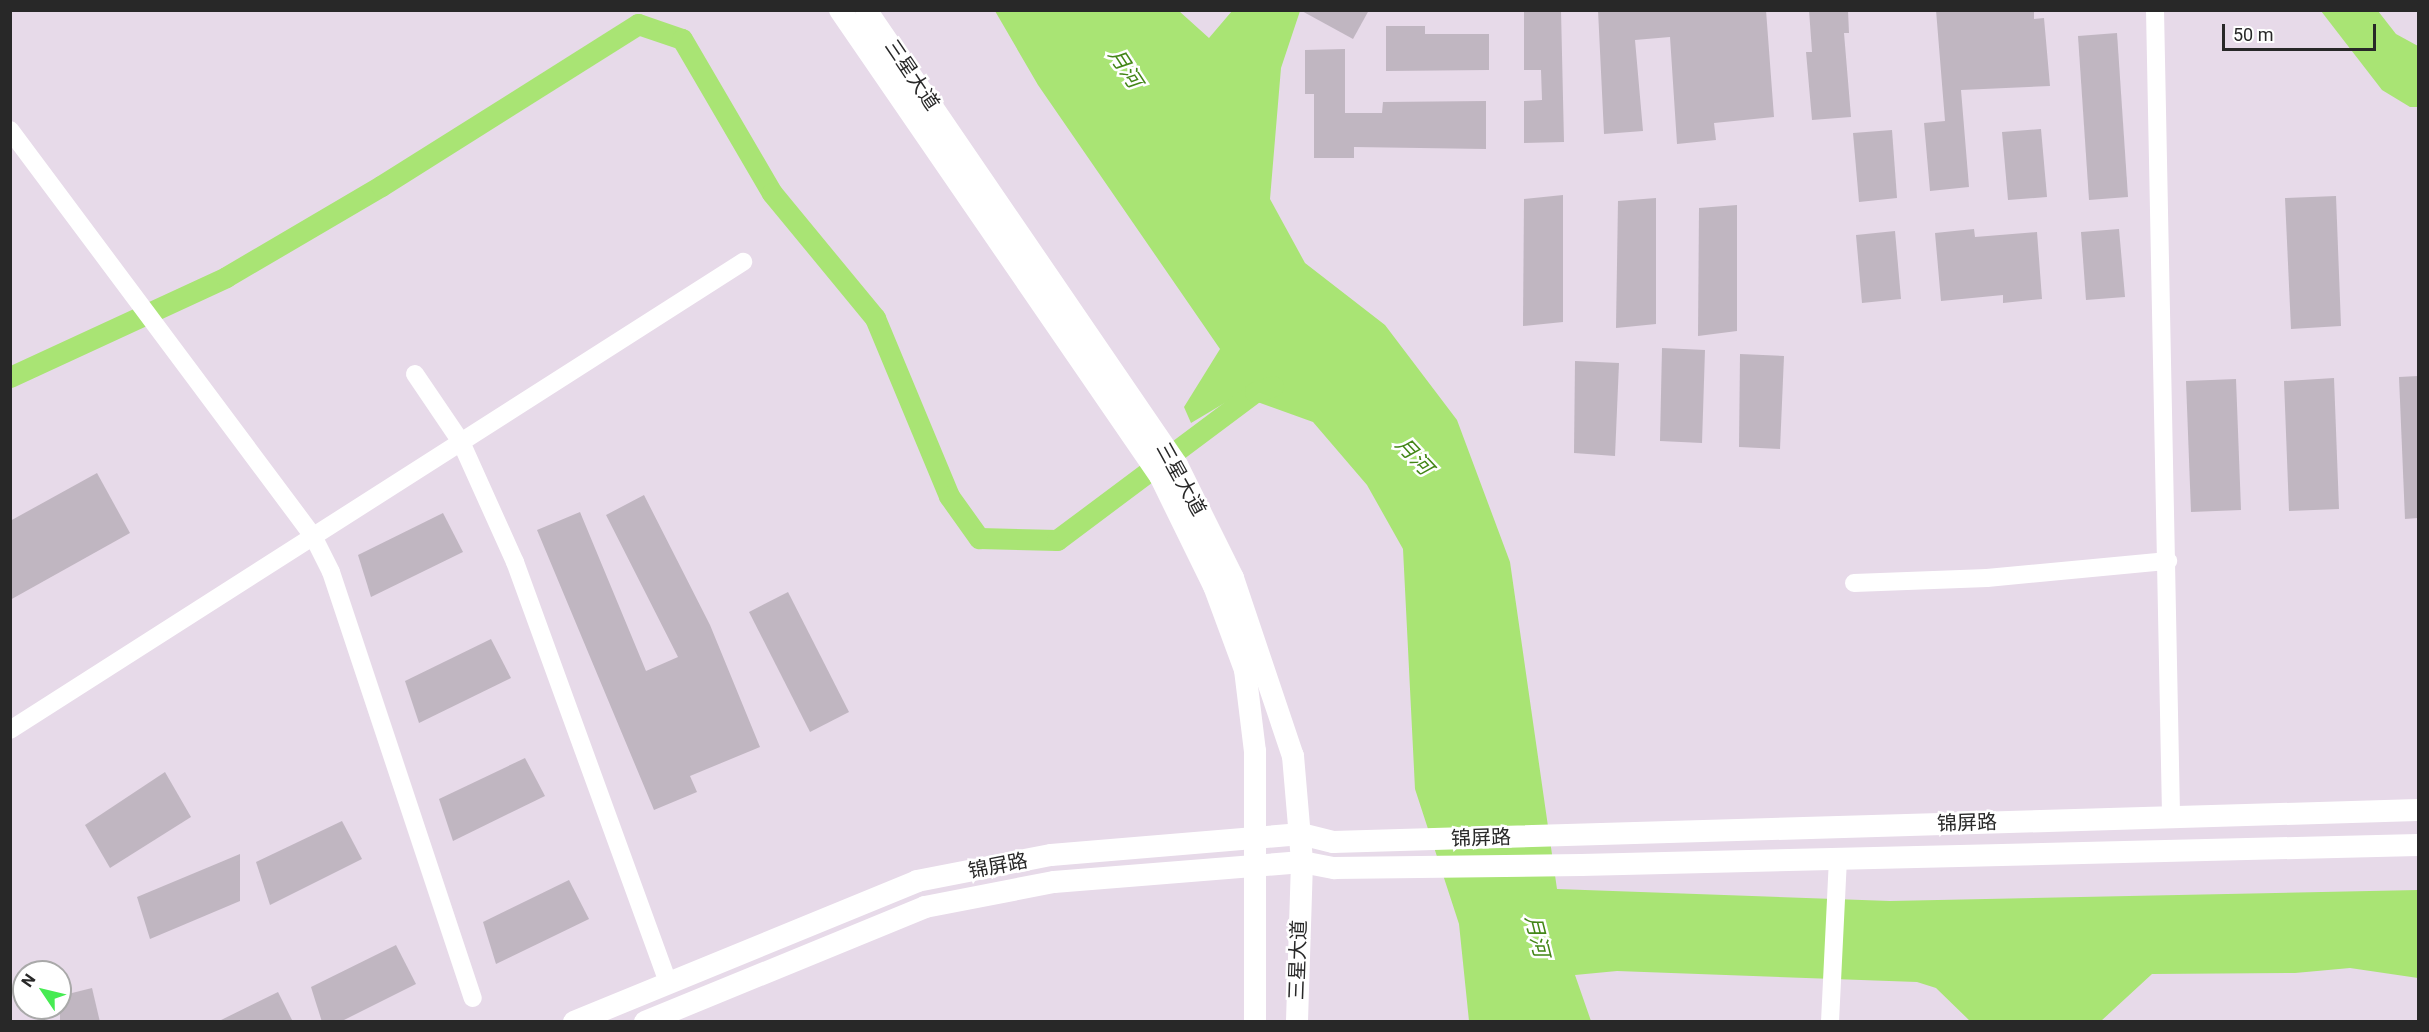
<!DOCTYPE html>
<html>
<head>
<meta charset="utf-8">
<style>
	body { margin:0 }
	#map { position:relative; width:2429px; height:1032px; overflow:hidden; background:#e7dae9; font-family:Roboto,"Noto Sans SC",sans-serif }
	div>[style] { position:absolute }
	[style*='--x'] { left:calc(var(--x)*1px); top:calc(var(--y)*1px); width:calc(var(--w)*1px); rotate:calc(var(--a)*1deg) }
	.water>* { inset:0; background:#a9e474 }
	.canal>* { height:21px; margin:-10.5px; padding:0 10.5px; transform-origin:10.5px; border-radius:10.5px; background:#a9e474 }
	.building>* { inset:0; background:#c0b6c1 }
	.minor>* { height:18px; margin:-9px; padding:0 9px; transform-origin:9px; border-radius:9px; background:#fff }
	.tertiary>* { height:22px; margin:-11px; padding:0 11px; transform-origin:11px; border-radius:11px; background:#fff }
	span { translate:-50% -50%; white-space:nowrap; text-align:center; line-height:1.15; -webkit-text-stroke:5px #fff; paint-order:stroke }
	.street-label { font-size:20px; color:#282828 }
	.water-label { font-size:21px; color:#438617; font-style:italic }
	.frame { position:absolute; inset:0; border:12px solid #282828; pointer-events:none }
	.north { position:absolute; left:12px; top:960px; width:60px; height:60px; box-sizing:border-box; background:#fff; border:2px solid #a9a9a9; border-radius:50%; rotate:305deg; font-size:16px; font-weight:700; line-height:24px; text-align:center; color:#282828 }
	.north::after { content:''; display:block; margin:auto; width:21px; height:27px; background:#46eb52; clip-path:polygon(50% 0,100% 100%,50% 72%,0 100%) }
	.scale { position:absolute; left:2222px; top:24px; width:154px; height:27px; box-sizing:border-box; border:3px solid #282828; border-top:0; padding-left:8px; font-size:18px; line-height:21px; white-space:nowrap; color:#282828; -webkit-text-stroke:4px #fff; paint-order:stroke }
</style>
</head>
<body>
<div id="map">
	<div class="water">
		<div style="clip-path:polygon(995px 11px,1179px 11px,1209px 38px,1232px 11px,1300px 11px,1281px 68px,1270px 199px,1305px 263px,1385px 325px,1457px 420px,1510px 562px,1557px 889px,1890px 901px,2418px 890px,2418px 978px,2350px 968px,2295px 973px,2152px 974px,2101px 1021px,1971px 1022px,1936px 988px,1917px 982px,1617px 971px,1575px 975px,1591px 1021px,1469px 1021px,1459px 924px,1415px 789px,1403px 549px,1367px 485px,1313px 422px,1238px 395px,1191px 423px,1184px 407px,1220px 349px,1038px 85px)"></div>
		<div style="clip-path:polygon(2321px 11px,2378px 11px,2396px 34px,2418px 46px,2418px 107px,2410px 107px,2382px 90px)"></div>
	</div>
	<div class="canal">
		<div style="--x:10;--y:377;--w:238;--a:-24.8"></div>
		<div style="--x:226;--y:277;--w:180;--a:-30.4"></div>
		<div style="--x:381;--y:186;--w:304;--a:-32.2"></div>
		<div style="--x:638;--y:24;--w:46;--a:18.8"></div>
		<div style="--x:682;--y:39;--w:178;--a:59.7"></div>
		<div style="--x:772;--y:193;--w:162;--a:50.5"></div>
		<div style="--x:875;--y:318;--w:193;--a:67.4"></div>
		<div style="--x:949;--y:496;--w:52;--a:54.5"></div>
		<div style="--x:979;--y:538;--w:78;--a:1.5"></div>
		<div style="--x:1057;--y:540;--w:247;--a:-36.8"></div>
		<div style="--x:1255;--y:392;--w:19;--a:-18"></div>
	</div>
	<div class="building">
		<div style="clip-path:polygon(1300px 10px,1369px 10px,1353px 39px)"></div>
		<div style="clip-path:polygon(1524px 10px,1561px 10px,1564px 142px,1524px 143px,1524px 101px,1542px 100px,1541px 70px,1524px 70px)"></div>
		<div style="clip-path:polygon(1598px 10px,1766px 10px,1774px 117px,1714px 123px,1716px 140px,1677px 144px,1670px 37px,1635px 40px,1643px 131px,1604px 134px)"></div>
		<div style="clip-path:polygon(1809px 10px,1848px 10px,1849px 33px,1844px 33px,1851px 117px,1812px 120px,1806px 52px,1812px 52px)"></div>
		<div style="clip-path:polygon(1936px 10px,2034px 10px,2034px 19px,2044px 18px,2050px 86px,1961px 90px,1969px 187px,1930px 191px,1924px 123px,1945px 121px)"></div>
		<div style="clip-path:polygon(1386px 26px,1425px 26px,1425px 34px,1489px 34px,1489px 70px,1386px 71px)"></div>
		<div style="clip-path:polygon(2117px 33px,2128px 197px,2089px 200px,2078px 36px)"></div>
		<div style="clip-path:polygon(1345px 49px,1345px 113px,1382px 113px,1383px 102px,1486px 101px,1486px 149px,1354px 147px,1354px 158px,1314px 158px,1314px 94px,1305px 94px,1305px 50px)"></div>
		<div style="clip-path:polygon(2041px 129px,2047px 197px,2008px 200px,2002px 132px)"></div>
		<div style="clip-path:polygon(1892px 130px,1897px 198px,1859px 202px,1853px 133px)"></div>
		<div style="clip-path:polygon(1563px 195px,1563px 322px,1523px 326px,1524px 199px)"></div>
		<div style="clip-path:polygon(2336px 196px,2341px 326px,2291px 329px,2285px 198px)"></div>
		<div style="clip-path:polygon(1656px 198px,1656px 324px,1616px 328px,1618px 201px)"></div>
		<div style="clip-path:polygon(1737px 205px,1737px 331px,1698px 336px,1699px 208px)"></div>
		<div style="clip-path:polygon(1974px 229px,1975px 237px,2037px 232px,2042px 299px,2003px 303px,2003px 295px,1941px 301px,1935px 233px)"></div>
		<div style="clip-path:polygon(2119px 229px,2125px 297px,2086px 300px,2081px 232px)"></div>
		<div style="clip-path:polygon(1895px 231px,1901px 299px,1862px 303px,1856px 235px)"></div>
		<div style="clip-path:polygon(1662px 348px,1705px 350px,1702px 443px,1660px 441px)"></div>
		<div style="clip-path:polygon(1740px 354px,1784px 356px,1780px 449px,1739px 447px)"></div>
		<div style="clip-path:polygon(1575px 361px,1619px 363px,1615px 456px,1574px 453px)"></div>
		<div style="clip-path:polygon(2418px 376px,2418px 518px,2405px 519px,2399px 377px)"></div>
		<div style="clip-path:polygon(2334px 378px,2339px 509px,2289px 511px,2284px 381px)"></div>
		<div style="clip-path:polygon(2236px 379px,2241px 510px,2191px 512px,2186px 381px)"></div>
		<div style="clip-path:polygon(97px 473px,130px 533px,10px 600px,10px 521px)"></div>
		<div style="clip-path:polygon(644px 495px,710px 625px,760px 747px,690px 776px,697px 792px,654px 810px,537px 530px,580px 512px,646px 671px,678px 657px,606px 515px)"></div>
		<div style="clip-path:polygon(443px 513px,463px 552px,371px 597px,358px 555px)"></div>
		<div style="clip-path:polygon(788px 592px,849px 712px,810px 732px,749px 612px)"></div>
		<div style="clip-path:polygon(491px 639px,511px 678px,419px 723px,405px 681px)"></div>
		<div style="clip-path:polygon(525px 758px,545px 796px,453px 841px,439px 799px)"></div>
		<div style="clip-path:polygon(165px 772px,191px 817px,110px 868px,85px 825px)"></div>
		<div style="clip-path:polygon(342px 821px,362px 859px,270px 905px,256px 862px)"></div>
		<div style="clip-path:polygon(240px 854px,240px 901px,150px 939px,137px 897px)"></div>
		<div style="clip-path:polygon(569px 880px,589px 919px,496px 964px,483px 922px)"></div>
		<div style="clip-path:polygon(396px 945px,416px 984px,340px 1022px,322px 1022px,311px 987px)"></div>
		<div style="clip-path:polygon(92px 988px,100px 1022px,60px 1022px,60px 996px)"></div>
		<div style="clip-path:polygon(278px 992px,293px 1022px,217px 1022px)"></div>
	</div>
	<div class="minor">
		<div style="--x:2155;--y:10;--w:807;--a:88.86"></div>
		<div style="--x:10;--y:130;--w:507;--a:53.27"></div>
		<div style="--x:313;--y:536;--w:40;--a:63.4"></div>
		<div style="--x:331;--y:572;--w:449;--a:71.6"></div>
		<div style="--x:415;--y:374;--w:82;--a:55.9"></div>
		<div style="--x:461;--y:442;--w:132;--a:65.8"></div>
		<div style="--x:515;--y:562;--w:448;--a:70"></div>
		<div style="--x:1854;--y:583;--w:133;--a:-2.2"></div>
		<div style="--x:1987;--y:578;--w:182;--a:-5.4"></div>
		<div style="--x:10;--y:730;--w:870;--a:-32.56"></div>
		<div style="--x:1830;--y:1022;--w:161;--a:-87.2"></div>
	</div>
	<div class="tertiary">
		<div style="--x:840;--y:10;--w:565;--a:55.52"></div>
		<div style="--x:1160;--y:476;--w:123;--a:63.9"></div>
		<div style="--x:1214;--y:586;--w:90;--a:69.7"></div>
		<div style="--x:1245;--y:670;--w:82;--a:83"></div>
		<div style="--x:1255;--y:751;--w:271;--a:90"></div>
		<div style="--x:866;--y:10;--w:551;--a:55.65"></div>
		<div style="--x:1177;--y:465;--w:126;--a:63.6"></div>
		<div style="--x:1233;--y:578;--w:188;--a:71.4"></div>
		<div style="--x:1293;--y:756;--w:106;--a:85.1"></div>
		<div style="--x:1302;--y:862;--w:160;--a:91.8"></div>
		<div style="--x:574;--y:1022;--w:371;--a:-22.3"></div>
		<div style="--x:917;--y:881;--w:136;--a:-11"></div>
		<div style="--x:1051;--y:855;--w:251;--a:-4.8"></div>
		<div style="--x:1301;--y:834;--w:33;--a:14"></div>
		<div style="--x:1333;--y:842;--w:1085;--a:-1.69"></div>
		<div style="--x:645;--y:1022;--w:303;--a:-22.3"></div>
		<div style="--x:925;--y:907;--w:131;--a:-11"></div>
		<div style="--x:1054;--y:882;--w:249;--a:-4.6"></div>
		<div style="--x:1302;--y:862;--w:33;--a:11"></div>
		<div style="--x:1334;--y:868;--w:247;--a:-0.7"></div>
		<div style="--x:1581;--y:865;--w:837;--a:-1.37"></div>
	</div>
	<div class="street-label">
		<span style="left:912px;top:75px;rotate:56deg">三星大道</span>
		<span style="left:1181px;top:479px;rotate:61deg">三星大道</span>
		<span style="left:1967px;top:823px;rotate:-2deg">锦屏路</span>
		<span style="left:1481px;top:838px;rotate:-2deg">锦屏路</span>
		<span style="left:998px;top:866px;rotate:-11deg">锦屏路</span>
		<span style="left:1298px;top:960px;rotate:-88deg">三星大道</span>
	</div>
	<div class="water-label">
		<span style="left:1125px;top:68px;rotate:57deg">月河</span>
		<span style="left:1414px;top:456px;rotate:47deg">月河</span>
		<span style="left:1537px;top:936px;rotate:76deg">月河</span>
	</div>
	<div class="frame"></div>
	<div class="north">N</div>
	<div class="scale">50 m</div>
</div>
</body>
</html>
